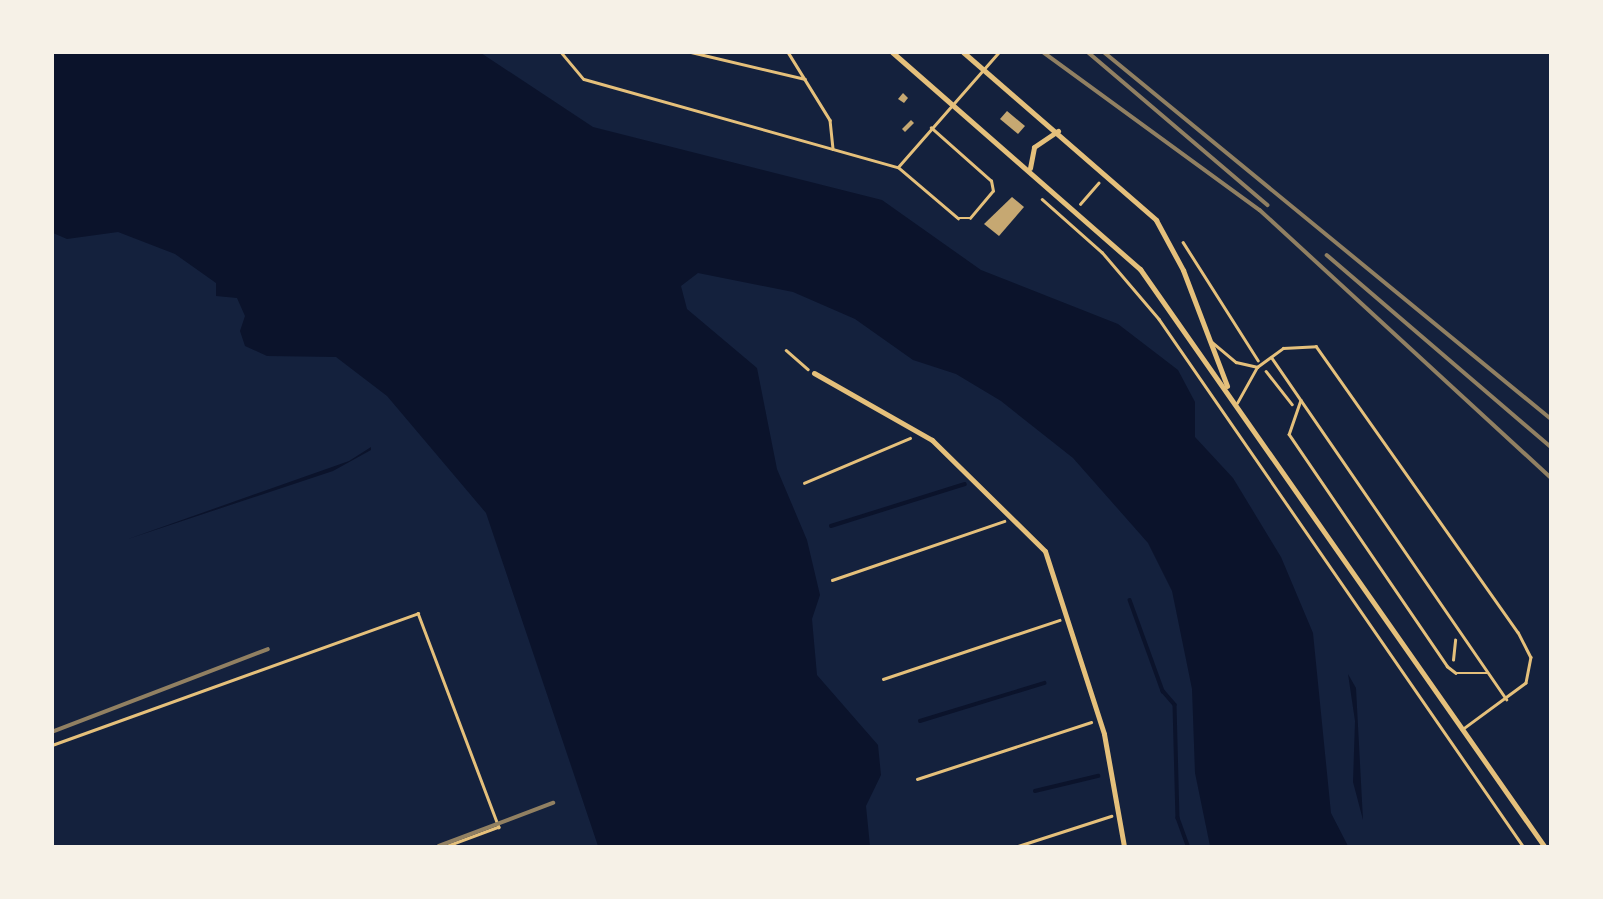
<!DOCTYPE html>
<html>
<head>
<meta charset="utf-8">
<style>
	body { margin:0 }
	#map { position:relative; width:1603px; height:899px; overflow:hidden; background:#14213d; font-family:"Public Sans",sans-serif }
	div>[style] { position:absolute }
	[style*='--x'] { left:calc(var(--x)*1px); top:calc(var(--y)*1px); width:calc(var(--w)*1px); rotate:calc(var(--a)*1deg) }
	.water>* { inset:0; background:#0b132b }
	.stream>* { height:3.5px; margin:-1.75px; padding:0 1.75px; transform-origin:1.75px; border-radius:1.75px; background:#0b132b }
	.building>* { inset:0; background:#c6a872 }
	.path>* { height:2.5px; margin:-1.25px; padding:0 1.25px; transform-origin:1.25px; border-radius:1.25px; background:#e5c07b }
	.service>* { height:2.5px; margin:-1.25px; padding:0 1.25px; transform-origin:1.25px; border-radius:1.25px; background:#e5c07b }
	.minor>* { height:5px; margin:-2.5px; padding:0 2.5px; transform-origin:2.5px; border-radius:2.5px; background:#e5c07b }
	.rail>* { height:3.5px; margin:-1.75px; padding:0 1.75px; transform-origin:1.75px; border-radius:1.75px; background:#918062 }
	span { translate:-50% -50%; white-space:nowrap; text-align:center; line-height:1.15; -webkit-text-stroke:6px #f6f1e7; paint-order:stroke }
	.frame { position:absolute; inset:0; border:54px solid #f6f1e7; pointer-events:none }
</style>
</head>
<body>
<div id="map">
	<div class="water">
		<div style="clip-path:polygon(53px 52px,481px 53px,593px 127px,882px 200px,981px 270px,1118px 324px,1178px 370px,1195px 402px,1195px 437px,1233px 478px,1281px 557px,1313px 633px,1331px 813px,1348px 846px,1210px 846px,1195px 773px,1192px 689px,1172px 591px,1148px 543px,1073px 458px,1001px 401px,956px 374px,913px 360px,855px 319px,793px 292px,698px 273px,681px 286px,687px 309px,757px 368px,777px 469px,807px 540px,820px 595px,812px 619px,817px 675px,878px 745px,881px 775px,866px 806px,870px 846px,598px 846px,486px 513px,387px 396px,336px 357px,267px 356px,245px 346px,240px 331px,245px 316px,237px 298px,216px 296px,216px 283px,175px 254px,118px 232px,67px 239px,53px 233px)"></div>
		<div style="clip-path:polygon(371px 447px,371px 450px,333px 471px,128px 539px,349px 461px)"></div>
		<div style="clip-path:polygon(1348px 674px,1356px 688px,1363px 820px,1353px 782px,1355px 721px)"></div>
	</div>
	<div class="stream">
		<div style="--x:831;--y:526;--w:140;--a:-17.4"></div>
		<div style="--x:1130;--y:600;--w:97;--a:70.1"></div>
		<div style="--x:1163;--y:691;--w:18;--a:49"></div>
		<div style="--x:1175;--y:705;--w:113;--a:88.5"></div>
		<div style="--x:1178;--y:818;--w:30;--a:70"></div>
		<div style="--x:920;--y:721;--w:130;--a:-17"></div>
		<div style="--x:1035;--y:791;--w:65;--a:-13.4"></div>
	</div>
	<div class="building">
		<div style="clip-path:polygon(903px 93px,908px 98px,904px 103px,898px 99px)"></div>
		<div style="clip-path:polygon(1007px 111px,1025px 126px,1018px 134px,1000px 119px)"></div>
		<div style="clip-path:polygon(911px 120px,914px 123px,905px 132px,902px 129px)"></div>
		<div style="clip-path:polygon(1012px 197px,1024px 207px,999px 236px,984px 224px)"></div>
	</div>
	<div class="path">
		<div style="--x:1042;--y:199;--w:80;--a:41.5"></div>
		<div style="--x:1102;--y:252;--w:88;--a:49.6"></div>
		<div style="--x:1159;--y:319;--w:640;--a:55.37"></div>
		<div style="--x:1080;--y:204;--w:28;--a:-49"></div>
		<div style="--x:1183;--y:242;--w:140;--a:57.6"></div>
		<div style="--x:786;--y:350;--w:29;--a:41"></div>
		<div style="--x:1266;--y:371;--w:42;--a:51.8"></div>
		<div style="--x:804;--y:483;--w:115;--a:-23"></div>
		<div style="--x:832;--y:580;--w:182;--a:-18.9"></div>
		<div style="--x:1453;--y:660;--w:20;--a:-84"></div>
		<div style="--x:883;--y:679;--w:186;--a:-18.5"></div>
		<div style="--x:917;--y:779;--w:183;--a:-18.1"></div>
		<div style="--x:1018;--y:846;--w:98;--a:-17.9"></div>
	</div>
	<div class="service">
		<div style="--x:561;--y:52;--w:35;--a:50"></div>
		<div style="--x:584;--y:79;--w:326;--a:15.7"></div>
		<div style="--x:898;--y:167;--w:153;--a:-48.7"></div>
		<div style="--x:691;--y:52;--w:117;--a:13.3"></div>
		<div style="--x:788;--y:52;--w:80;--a:58.3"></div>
		<div style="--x:830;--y:120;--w:29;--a:84"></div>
		<div style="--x:898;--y:167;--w:79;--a:40.4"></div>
		<div style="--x:958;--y:218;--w:12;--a:0"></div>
		<div style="--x:970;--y:218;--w:35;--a:-50"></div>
		<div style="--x:993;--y:191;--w:10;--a:-101"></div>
		<div style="--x:991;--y:181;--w:80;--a:-138.5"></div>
		<div style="--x:1212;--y:342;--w:31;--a:40"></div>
		<div style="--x:1236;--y:362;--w:22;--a:13"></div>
		<div style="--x:1272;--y:358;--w:414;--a:55.5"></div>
		<div style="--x:1301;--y:400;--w:36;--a:109"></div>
		<div style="--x:1289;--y:434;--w:281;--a:55.7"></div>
		<div style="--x:1447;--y:666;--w:11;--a:38"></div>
		<div style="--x:1456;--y:673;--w:32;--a:0"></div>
		<div style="--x:1237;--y:403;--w:41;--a:-60.9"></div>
		<div style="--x:1257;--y:367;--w:32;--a:-36"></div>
		<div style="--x:1283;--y:348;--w:33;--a:-3"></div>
		<div style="--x:1316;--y:346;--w:350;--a:54.8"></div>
		<div style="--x:1518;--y:632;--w:28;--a:63"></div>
		<div style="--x:1531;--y:657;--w:26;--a:101"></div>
		<div style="--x:1526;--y:683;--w:79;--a:143.7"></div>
		<div style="--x:52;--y:745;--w:389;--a:-19.8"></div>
		<div style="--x:418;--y:613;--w:229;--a:69.3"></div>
		<div style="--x:499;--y:827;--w:54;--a:159.6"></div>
	</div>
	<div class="minor">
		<div style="--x:892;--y:52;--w:330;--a:41.2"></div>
		<div style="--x:1140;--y:269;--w:704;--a:55"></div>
		<div style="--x:963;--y:52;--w:256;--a:41"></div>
		<div style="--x:1156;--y:220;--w:57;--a:61.6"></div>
		<div style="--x:1183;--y:270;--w:124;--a:69.2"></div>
		<div style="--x:1030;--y:168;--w:21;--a:-79"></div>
		<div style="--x:1034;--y:147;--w:29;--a:-34"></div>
		<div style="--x:814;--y:373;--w:136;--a:29.6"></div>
		<div style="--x:932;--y:440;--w:158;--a:44.5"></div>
		<div style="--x:1045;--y:551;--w:192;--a:72.1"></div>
		<div style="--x:1104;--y:734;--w:114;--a:79.9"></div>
	</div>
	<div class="rail">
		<div style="--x:1043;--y:52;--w:268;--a:36.1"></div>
		<div style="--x:1260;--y:210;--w:394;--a:42.6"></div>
		<div style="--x:1088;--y:52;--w:236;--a:40.4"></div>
		<div style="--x:1104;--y:52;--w:577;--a:39.37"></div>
		<div style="--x:1327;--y:255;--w:294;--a:40.6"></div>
		<div style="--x:52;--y:732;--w:231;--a:-21"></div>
		<div style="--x:439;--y:846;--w:122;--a:-20.7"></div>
	</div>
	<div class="frame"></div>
</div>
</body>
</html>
